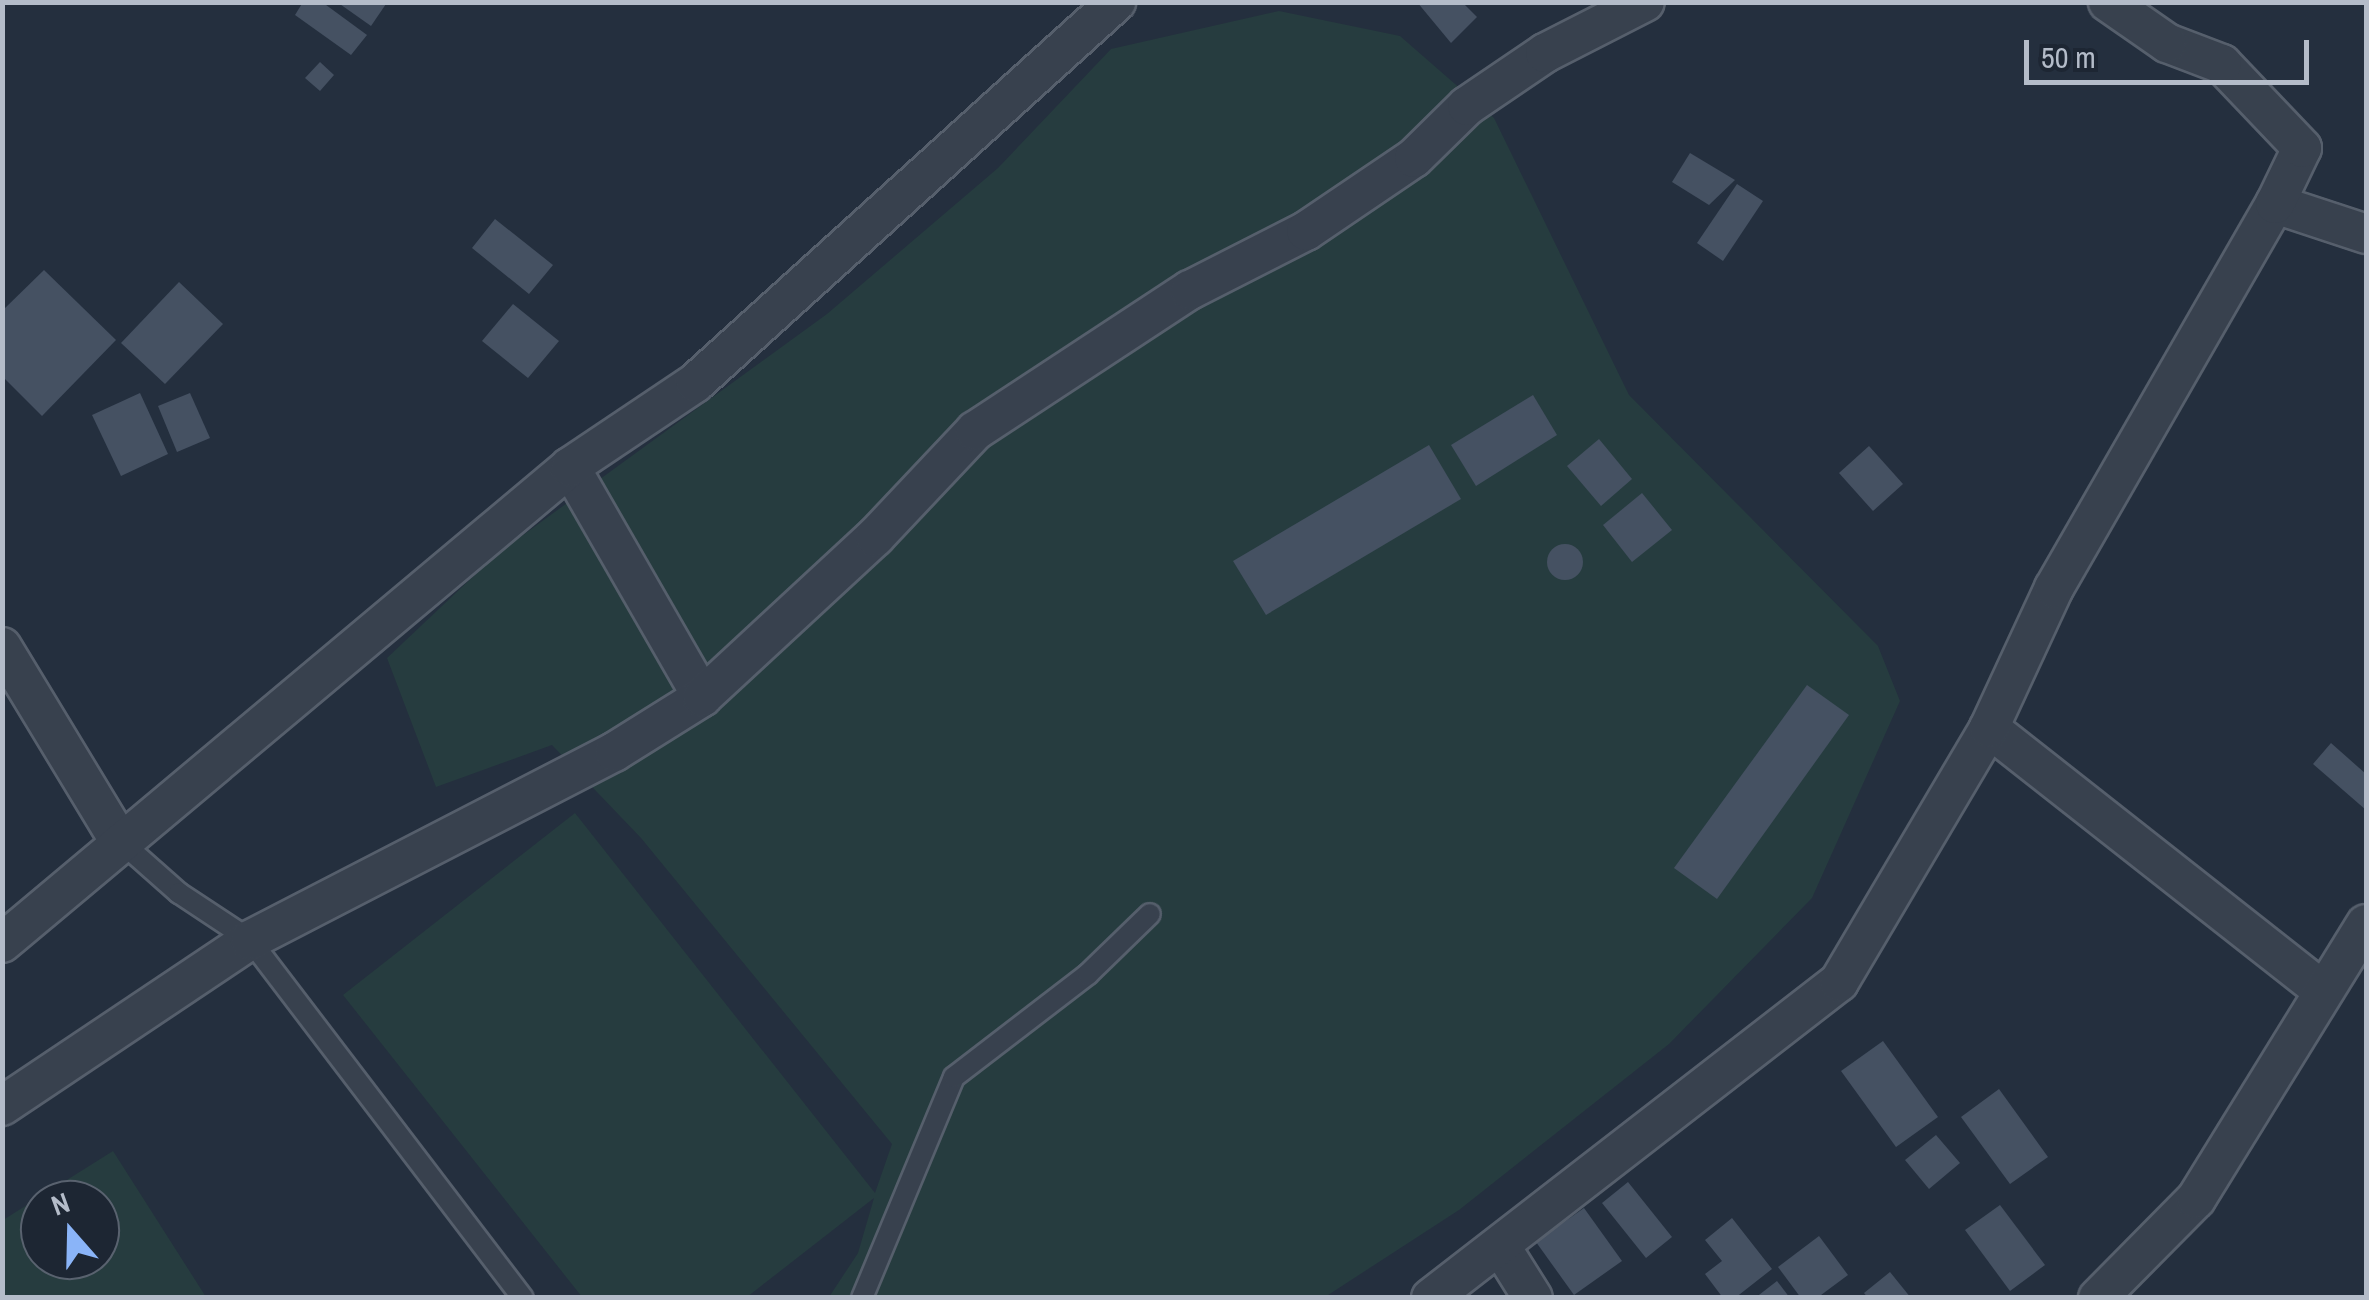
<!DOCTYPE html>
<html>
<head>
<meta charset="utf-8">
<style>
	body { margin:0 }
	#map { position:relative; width:2369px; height:1300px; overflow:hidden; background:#242f3e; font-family:"Archivo Narrow",sans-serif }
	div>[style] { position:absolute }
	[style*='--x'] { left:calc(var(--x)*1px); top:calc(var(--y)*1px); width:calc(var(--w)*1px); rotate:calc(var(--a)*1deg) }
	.green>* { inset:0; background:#263c3f }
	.building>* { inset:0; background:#455162 }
	.round { border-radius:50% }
	.roads { filter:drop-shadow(2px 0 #565f6c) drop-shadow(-2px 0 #565f6c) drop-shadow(0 2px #565f6c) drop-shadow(0 -2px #565f6c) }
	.lane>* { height:20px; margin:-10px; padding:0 10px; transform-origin:10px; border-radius:10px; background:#38414e }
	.street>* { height:38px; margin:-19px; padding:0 19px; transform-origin:19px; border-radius:19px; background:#38414e }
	span { translate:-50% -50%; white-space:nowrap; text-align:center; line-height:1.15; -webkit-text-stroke:10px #1d2633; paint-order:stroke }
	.frame { position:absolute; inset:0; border:5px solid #b4bcc9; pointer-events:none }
	.north { position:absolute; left:20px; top:1180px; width:100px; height:100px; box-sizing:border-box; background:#1d2633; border:2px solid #59626f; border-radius:50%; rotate:340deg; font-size:28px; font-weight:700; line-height:40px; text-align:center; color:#b4bcc9 }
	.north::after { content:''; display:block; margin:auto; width:35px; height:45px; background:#8ab4f8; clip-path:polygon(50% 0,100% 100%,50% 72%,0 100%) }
	.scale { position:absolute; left:2024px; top:40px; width:285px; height:45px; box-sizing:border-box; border:5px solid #b4bcc9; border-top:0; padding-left:12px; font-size:30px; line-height:35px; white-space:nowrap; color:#b4bcc9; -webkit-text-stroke:8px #1d2633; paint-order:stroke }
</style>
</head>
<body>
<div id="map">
	<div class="green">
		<div style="clip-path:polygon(1279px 11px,1400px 36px,1494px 118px,1629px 395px,1878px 646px,1900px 701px,1812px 898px,1669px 1044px,1459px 1210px,1325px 1297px,829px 1297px,858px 1253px,874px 1198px,747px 1297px,582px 1297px,343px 995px,575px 813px,875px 1193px,892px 1144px,641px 838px,552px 745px,436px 787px,387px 658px,497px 554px,827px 314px,998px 168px,1111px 49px)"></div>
		<div style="clip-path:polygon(evenodd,113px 1151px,206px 1297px,3px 1297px,3px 1220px,113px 1151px,40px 1200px,100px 1200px,100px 1260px,40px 1260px,40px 1200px)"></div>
	</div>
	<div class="building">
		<div style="clip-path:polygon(303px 2px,322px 2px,367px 35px,351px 55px,295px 15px)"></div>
		<div style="clip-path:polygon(337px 2px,384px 2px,386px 4px,371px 26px)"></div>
		<div style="clip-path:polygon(1417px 2px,1462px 2px,1477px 17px,1451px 43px)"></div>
		<div style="clip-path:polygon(320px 62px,334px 75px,320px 91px,305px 78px)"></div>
		<div style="clip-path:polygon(1690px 153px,1735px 180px,1709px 205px,1672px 182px)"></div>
		<div style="clip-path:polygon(1737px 184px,1763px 201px,1723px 261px,1697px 243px)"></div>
		<div style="clip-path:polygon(495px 219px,553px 265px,529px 294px,472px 248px)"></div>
		<div style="clip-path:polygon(44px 270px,116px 340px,42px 416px,2px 376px,2px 311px)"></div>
		<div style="clip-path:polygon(179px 282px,223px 324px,165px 384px,121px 343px)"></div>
		<div style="clip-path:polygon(513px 304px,559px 341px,528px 378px,482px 341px)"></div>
		<div style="clip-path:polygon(140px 393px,168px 454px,121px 476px,92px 415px)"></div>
		<div style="clip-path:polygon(190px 393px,210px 438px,177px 452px,158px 406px)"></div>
		<div style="clip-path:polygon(1533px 395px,1557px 435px,1476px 486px,1451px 445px)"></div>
		<div style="clip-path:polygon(1599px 439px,1632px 479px,1601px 506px,1567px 466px)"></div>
		<div style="clip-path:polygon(1429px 445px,1461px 499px,1266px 615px,1233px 561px)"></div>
		<div style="clip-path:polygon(1869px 446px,1903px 484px,1873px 511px,1839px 473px)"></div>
		<div style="clip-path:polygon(1642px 493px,1672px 530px,1632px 562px,1603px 525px)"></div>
		<div class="round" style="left:1547px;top:544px;width:36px;height:36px"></div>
		<div style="clip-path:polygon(1807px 685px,1849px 715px,1717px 899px,1674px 868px)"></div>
		<div style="clip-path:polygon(2331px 743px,2366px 774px,2366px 810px,2313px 764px)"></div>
		<div style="clip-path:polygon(1883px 1041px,1938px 1117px,1896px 1147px,1841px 1071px)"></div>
		<div style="clip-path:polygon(1999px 1089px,2048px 1157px,2010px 1184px,1961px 1117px)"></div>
		<div style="clip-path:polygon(1936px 1135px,1960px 1163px,1929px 1189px,1905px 1160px)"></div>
		<div style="clip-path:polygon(1628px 1182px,1672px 1237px,1646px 1258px,1602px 1203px)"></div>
		<div style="clip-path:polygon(2000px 1205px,2045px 1265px,2010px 1291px,1965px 1230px)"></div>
		<div style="clip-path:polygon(1584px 1208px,1622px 1261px,1574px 1295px,1536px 1242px)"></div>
		<div style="clip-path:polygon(1732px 1218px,1772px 1269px,1735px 1298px,1723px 1298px,1705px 1274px,1722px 1261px,1705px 1240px)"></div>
		<div style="clip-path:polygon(1819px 1236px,1848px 1275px,1817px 1298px,1801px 1298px,1778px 1267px)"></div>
		<div style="clip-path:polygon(1890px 1272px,1911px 1298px,1868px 1298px,1864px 1293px)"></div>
		<div style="clip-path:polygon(1777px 1281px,1790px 1298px,1755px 1298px)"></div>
	</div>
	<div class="roads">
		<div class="lane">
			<div style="--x:119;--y:840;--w:80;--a:41.5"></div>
			<div style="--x:179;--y:893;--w:85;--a:33.5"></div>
			<div style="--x:250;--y:940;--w:450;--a:52.7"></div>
			<div style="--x:862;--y:1298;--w:239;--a:-67.4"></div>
			<div style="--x:954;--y:1077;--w:169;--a:-37.5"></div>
			<div style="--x:1088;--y:974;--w:86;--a:-44.1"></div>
		</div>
		<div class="street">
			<div style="--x:2275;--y:204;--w:96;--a:18.2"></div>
			<div style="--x:570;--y:467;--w:265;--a:60.1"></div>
			<div style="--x:2;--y:647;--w:226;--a:58.8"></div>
			<div style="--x:1989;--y:728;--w:425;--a:38.2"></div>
			<div style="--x:2;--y:943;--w:741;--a:-39.96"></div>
			<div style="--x:570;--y:467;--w:151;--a:-33.9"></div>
			<div style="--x:695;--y:383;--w:568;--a:-42.14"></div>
			<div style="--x:2;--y:1106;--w:298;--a:-33.8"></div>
			<div style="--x:250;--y:940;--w:410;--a:-27.3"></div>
			<div style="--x:614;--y:752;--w:104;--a:-32"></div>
			<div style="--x:702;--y:697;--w:236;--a:-42.8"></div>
			<div style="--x:875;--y:537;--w:146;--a:-46.7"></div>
			<div style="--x:975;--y:431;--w:257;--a:-33.3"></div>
			<div style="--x:1190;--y:290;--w:130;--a:-27"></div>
			<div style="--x:1306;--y:231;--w:130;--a:-34.1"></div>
			<div style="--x:1414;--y:158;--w:74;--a:-44.5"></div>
			<div style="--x:1467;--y:106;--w:94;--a:-34.2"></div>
			<div style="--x:1545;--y:53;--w:112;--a:-27"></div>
			<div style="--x:1501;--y:1247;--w:60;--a:57.9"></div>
			<div style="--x:1431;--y:1298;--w:516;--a:-37.76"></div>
			<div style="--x:1839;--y:982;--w:295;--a:-59.4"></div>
			<div style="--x:1989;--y:728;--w:154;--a:-65.1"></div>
			<div style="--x:2054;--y:588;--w:443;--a:-60.1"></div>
			<div style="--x:2275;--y:204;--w:62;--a:-64.3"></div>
			<div style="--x:2302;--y:148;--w:116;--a:-133.6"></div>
			<div style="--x:2222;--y:64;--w:59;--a:-159.1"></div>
			<div style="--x:2167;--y:43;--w:72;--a:-145.2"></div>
			<div style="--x:2098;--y:1298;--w:139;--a:-45.3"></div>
			<div style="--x:2196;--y:1199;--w:323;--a:-58.3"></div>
		</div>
	</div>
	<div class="frame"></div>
	<div class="north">N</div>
	<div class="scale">50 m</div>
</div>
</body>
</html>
